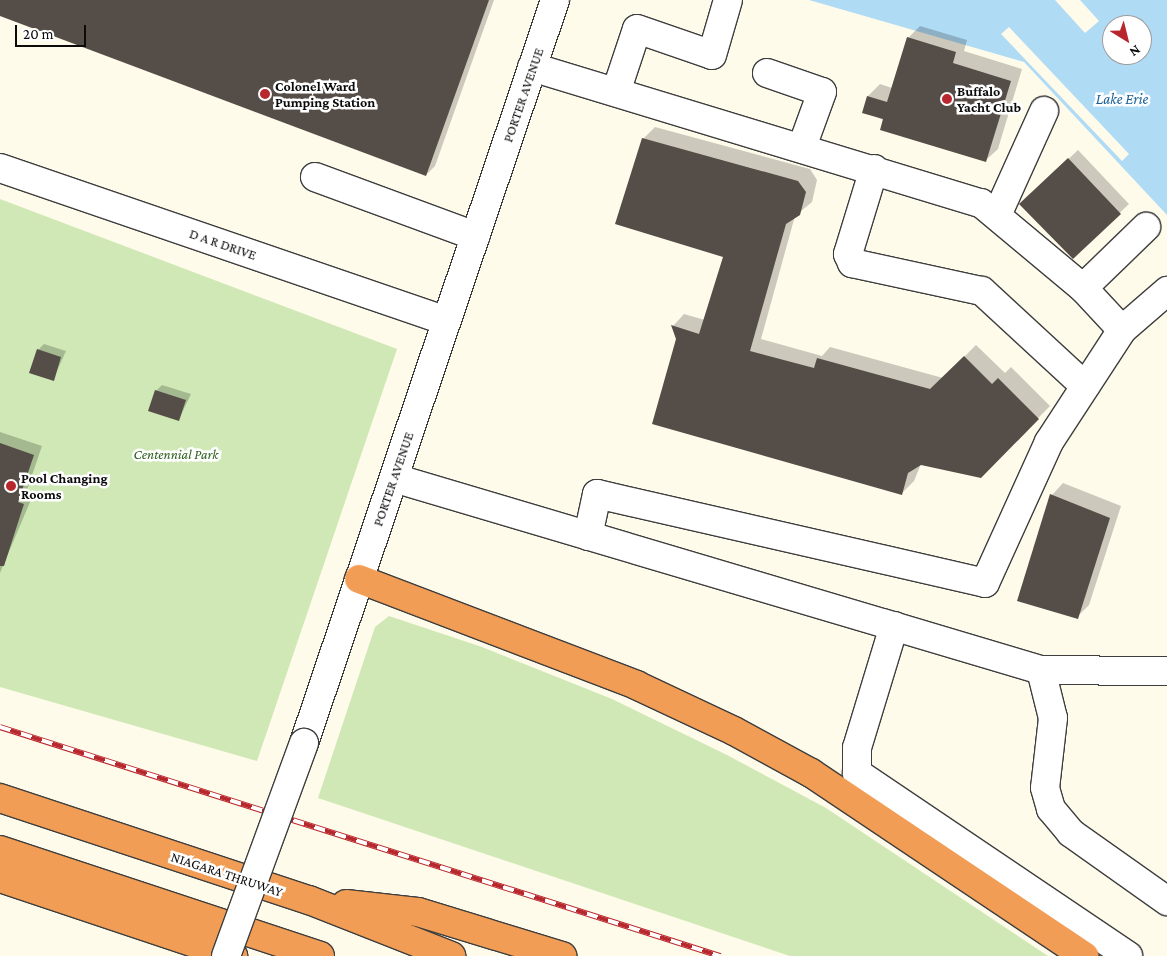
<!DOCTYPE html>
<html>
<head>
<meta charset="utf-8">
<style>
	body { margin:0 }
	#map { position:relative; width:1167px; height:956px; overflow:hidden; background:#fffbea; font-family:"Crimson Pro",serif }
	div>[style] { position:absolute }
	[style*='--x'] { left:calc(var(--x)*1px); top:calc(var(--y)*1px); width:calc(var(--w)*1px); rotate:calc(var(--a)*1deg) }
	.green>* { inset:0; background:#cfe8b5 }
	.water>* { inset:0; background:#b0dbf5 }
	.pier>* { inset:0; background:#fffbea }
	.shadow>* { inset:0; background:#0003 }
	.building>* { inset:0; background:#544d48 }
	.roads { filter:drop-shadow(1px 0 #3e3e3e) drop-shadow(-1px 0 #3e3e3e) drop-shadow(0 1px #3e3e3e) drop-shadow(0 -1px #3e3e3e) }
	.minor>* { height:28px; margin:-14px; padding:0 14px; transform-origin:14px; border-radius:14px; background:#fff }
	.highway>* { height:28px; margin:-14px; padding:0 14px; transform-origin:14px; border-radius:14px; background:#f29d55 }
	.rail>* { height:5.5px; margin-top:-2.75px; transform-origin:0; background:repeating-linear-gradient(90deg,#fff 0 11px,#b8272d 0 22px); box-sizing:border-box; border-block:1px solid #b8272d }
	.bridges { filter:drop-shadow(1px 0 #3e3e3e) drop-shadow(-1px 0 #3e3e3e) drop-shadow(0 1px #3e3e3e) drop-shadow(0 -1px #3e3e3e) }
	.minor-bridge>* { height:28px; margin:-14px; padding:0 14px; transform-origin:14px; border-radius:14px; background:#fff }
	.dots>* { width:14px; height:14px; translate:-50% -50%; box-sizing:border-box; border:2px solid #fff; border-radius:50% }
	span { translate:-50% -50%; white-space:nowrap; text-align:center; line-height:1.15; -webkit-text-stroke:5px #fff; paint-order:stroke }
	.poi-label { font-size:14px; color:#0b0b0b; font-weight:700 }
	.left { translate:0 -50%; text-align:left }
	.street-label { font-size:14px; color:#0b0b0b }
	.park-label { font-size:14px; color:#2c611e; font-style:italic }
	.water-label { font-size:15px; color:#18619a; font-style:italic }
	.north { position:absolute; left:1102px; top:15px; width:50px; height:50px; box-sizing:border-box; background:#fff; border:1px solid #9d9d9d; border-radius:50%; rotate:144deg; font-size:14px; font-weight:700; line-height:20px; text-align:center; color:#0b0b0b }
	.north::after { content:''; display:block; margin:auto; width:18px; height:22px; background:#b8272d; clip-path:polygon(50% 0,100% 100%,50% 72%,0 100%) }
	.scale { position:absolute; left:15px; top:25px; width:71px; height:22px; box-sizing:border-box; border:2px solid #0b0b0b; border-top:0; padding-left:6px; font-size:15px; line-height:18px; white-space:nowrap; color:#0b0b0b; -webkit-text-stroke:4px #fff; paint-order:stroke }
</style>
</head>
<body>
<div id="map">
	<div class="green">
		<div style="clip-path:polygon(0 199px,397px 349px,257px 761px,0 687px)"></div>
		<div style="clip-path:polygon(389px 616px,482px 647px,612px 699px,727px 755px,826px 808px,1048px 956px,790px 956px,318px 798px,375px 627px)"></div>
	</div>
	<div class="water">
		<div style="clip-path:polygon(evenodd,809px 0,1167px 0,1167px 215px,1024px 62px,809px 0,1112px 25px,1142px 25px,1142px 55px,1112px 55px,1112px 25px)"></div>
	</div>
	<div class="pier">
		<div style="clip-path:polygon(1055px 0,1080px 0,1099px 21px,1085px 33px)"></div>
		<div style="clip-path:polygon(1009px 27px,1129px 154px,1122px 161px,1001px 34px)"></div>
	</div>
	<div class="shadow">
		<div style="clip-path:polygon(0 0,494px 0,435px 166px,426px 175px,0 14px)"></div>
		<div style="clip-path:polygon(920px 26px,967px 40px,964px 51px,1022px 69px,998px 149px,986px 160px,863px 112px,868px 96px,880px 84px,892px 88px,908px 38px)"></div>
		<div style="clip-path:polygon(655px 127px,810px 169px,817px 180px,812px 202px,795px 216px,761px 339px,822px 356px,830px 347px,943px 378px,976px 345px,1005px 373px,1011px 367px,1050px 406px,981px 476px,921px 464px,914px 481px,902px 493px,677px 339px,673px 326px,684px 314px,705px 320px,725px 256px,643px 139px)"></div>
		<div style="clip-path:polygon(1078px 150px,1129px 204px,1073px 257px,1030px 195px)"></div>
		<div style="clip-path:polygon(44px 344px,66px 351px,53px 380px,38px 350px)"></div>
		<div style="clip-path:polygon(162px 385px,191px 394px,179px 419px,156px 391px)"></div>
		<div style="clip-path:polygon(0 432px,42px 446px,26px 493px,33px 495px,0 573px)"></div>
		<div style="clip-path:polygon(1063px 483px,1121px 506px,1089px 605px,1077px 617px,1052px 495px)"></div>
	</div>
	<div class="building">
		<div style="clip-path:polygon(0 0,489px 0,426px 176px,0 16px)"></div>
		<div style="clip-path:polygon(907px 37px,956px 52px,953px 63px,1011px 81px,986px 162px,880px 130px,883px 119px,862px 113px,867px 96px,887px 102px)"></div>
		<div style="clip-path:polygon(642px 138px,798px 181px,806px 192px,800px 215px,786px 224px,750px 351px,814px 368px,817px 358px,930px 389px,964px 356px,992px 384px,998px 378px,1039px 419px,981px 478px,921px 465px,908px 473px,902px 495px,652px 424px,676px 339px,671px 325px,699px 334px,723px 257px,615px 224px)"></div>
		<div style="clip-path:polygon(1068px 158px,1121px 214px,1073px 259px,1019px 204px)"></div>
		<div style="clip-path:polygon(37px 349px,61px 357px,54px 381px,29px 373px)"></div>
		<div style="clip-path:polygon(155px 390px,186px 400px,179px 421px,148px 411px)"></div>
		<div style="clip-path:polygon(0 443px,34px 455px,18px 502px,24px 504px,4px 566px,0 566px)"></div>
		<div style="clip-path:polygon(1050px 494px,1110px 518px,1078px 619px,1017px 601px)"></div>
	</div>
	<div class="roads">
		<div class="minor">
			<div style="--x:532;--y:67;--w:469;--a:16.9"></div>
			<div style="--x:981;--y:203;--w:133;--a:39.8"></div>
			<div style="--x:1083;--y:288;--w:57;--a:47.1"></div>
			<div style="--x:1122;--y:330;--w:60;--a:-40.9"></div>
			<div style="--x:767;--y:73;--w:58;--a:19.1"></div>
			<div style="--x:822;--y:92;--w:59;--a:110"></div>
			<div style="--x:616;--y:92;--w:66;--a:-71.6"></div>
			<div style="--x:637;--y:29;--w:79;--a:19.1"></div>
			<div style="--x:712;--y:55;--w:57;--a:-73.8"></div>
			<div style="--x:0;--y:168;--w:472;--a:18.9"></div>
			<div style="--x:874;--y:169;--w:89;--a:107"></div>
			<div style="--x:848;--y:254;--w:10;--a:66"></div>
			<div style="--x:852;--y:263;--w:133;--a:12.2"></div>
			<div style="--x:982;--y:291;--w:140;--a:42.7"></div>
			<div style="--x:315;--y:177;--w:171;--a:20.2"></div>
			<div style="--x:998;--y:213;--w:112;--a:-65.7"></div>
			<div style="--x:1083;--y:288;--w:88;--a:-44.1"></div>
			<div style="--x:394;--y:478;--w:675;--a:16.53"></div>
			<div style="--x:1041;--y:670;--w:49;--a:76"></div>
			<div style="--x:1053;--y:718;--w:70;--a:96.5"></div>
			<div style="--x:1045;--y:788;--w:22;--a:74"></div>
			<div style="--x:1051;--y:809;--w:31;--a:50"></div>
			<div style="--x:1071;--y:833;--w:118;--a:35.3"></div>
			<div style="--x:588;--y:536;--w:43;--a:-77.9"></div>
			<div style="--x:597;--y:494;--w:398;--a:12.9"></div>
			<div style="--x:985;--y:583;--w:155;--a:-65.6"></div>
			<div style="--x:1049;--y:442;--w:134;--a:-56.9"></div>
			<div style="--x:894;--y:626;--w:127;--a:106.9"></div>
			<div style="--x:857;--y:748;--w:25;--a:90"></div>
			<div style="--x:857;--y:773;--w:327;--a:34"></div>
			<div style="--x:1041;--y:670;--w:126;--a:0.5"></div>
			<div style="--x:304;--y:743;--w:784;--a:-71.33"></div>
		</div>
		<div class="highway">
			<div style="--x:359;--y:579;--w:297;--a:20.9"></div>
			<div style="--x:636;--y:685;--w:108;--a:25.1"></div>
			<div style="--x:734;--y:731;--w:88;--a:28.6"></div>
			<div style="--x:811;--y:773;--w:329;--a:33.8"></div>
			<div style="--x:0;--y:798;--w:325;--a:18.3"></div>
			<div style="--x:309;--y:900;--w:153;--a:21.5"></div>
			<div style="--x:0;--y:850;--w:337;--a:18.3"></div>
			<div style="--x:0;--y:878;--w:246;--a:18.5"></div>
			<div style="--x:346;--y:904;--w:72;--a:6.3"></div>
			<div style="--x:418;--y:912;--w:151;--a:17"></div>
		</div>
	</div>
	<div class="rail">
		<div style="--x:0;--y:727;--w:756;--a:17.64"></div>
	</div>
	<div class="bridges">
		<div class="minor-bridge">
			<div style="--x:226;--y:956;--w:227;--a:-69.9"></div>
		</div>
	</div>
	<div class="dots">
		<div style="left:265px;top:94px;background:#b8272d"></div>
		<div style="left:947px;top:99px;background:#b8272d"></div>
		<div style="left:11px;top:486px;background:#b8272d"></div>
	</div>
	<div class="poi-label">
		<span class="left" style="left:275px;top:94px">Colonel Ward<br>Pumping Station</span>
		<span class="left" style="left:957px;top:99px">Buffalo<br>Yacht Club</span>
		<span class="left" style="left:21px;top:486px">Pool Changing<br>Rooms</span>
	</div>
	<div class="street-label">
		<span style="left:523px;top:95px;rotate:-71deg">PORTER AVENUE</span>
		<span style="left:223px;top:244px;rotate:19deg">D A R DRIVE</span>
		<span style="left:393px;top:479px;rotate:-71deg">PORTER AVENUE</span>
		<span style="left:227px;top:874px;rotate:18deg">NIAGARA THRUWAY</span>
	</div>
	<div class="park-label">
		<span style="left:176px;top:454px">Centennial Park</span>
	</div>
	<div class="water-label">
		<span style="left:1122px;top:100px">Lake Erie</span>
	</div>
	<div class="north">N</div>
	<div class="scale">20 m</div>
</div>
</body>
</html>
